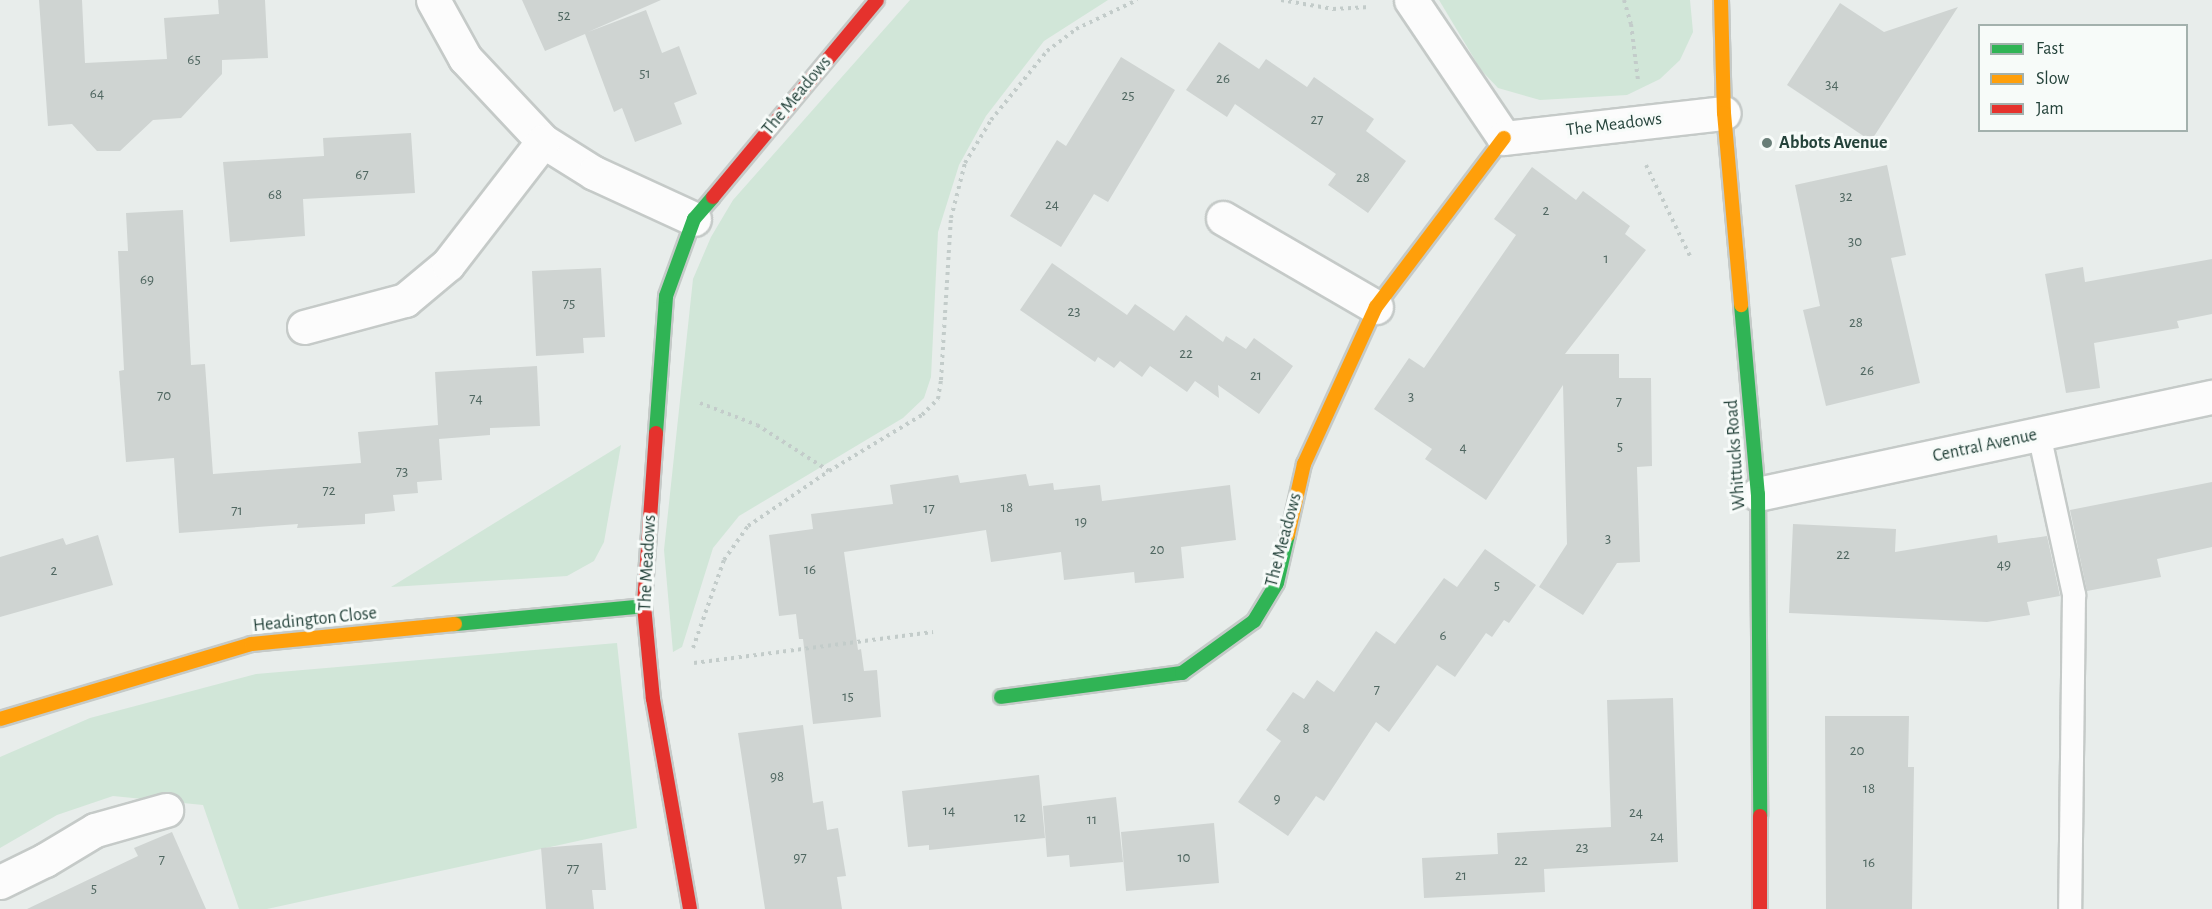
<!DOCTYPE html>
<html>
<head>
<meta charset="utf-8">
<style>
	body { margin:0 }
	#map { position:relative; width:2212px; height:909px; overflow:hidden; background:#e8edeb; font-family:"Alegreya Sans",sans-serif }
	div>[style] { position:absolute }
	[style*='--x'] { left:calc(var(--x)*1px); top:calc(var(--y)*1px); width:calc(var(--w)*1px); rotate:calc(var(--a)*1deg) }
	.green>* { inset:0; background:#d1e6d8 }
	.building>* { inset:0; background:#cfd4d2 }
	.path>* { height:4px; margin-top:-2px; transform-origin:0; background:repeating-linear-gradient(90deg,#c3ccca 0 3px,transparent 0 7.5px) }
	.roads { filter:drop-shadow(2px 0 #c5cac8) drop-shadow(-2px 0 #c5cac8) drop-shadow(0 2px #c5cac8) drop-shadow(0 -2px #c5cac8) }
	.lane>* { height:22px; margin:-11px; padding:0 11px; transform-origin:11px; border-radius:11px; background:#fcfcfc }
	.street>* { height:33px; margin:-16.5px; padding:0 16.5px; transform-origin:16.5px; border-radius:16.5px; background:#fcfcfc }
	.fast>* { height:14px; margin:-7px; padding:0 7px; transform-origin:7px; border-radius:7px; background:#30b455 }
	.slow>* { height:14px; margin:-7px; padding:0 7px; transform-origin:7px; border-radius:7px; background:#ff9f0a }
	.jam>* { height:14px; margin:-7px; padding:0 7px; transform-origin:7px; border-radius:7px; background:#e5322d }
	.dots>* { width:16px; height:16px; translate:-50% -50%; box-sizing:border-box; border:3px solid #f7fbf9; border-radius:50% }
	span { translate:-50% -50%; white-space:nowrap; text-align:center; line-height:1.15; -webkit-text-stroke:6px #f7fbf9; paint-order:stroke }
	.number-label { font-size:15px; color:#506761 }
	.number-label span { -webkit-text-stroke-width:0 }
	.street-label { font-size:18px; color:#24423a }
	.poi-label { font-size:18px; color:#24423a; font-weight:700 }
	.left { translate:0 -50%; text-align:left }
	.legend { position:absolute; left:1978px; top:24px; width:210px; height:108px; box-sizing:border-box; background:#f7fbf9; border:2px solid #a3b1ad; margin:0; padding:8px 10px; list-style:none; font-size:18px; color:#24423a }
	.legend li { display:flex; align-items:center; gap:12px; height:30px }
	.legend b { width:30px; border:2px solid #a3b1ad }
</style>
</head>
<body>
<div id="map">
	<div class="green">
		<div style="clip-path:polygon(910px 0,1108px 0,1044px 41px,986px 116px,959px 165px,938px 232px,931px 377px,924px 398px,903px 418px,739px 516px,713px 548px,682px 647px,673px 652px,664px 550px,693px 279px,711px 237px,733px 200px)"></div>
		<div style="clip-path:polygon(1439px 0,1690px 0,1693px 32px,1680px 60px,1660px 79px,1627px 95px,1540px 100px,1498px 88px,1481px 70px)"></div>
		<div style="clip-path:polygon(621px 445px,604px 542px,594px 561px,567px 576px,391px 587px)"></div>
		<div style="clip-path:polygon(617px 643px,637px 828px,267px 909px,239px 909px,203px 805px,113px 796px,57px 815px,0 848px,0 757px,90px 718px,256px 674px)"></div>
	</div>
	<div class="building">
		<div style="clip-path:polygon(39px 0,82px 0,85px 63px,167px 59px,164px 18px,219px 14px,218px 0,265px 0,268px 58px,222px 60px,222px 74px,181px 118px,153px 120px,120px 151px,97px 151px,72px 124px,48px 126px)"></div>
		<div style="clip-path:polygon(522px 0,661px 0,588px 32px,646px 10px,662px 53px,679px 46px,697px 94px,674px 103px,682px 124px,635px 142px,622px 108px,614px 112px,585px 34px,545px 51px)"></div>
		<div style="clip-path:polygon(1840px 3px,1884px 32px,1958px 7px,1871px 141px,1787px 85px)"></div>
		<div style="clip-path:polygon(1219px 42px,1259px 69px,1266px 59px,1307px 87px,1314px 77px,1374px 119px,1366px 131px,1406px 161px,1368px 213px,1328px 185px,1336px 174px,1235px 104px,1227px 117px,1186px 90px)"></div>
		<div style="clip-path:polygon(1121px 57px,1175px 90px,1108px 202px,1094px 194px,1061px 247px,1010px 216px,1057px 140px,1066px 146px)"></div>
		<div style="clip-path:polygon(411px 133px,415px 193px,303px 199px,305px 236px,230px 242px,223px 162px,324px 156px,323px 138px)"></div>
		<div style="clip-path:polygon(1887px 165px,1906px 255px,1891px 258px,1920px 383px,1826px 406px,1803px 310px,1820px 306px,1795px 185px)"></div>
		<div style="clip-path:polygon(1532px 167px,1576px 200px,1583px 191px,1630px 226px,1625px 234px,1646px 250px,1565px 354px,1619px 354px,1619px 378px,1651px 378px,1652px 466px,1637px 467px,1640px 562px,1617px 563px,1583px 615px,1539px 587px,1567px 544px,1563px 385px,1486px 500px,1425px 459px,1432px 449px,1374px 409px,1409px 358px,1424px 368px,1516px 235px,1494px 219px)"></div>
		<div style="clip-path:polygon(183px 210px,191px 365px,205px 364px,213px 474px,361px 463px,358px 432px,438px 425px,435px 372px,537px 366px,540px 426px,490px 428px,490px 435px,439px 439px,442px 480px,417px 482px,418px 493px,393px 495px,395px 511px,365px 514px,365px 524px,297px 528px,298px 524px,179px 533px,174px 458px,126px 462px,119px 371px,124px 370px,118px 251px,128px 251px,126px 213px)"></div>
		<div style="clip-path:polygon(2212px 259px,2212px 314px,2177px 321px,2179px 328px,2094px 343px,2100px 388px,2066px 393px,2045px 274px,2083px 267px,2085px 282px)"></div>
		<div style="clip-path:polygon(1052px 263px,1127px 315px,1135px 304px,1174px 331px,1186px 315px,1223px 342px,1226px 336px,1246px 349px,1254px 338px,1293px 366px,1259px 414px,1218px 385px,1219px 398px,1195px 381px,1187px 392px,1150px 366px,1142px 377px,1120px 361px,1114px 368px,1098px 357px,1095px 362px,1020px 310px)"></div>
		<div style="clip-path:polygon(601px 268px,605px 337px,583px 338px,584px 353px,536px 356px,532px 271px)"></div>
		<div style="clip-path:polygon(1026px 474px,1029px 486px,1053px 483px,1054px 490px,1100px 485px,1102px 501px,1230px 485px,1236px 540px,1181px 547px,1184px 578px,1135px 583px,1134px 572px,1064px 580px,1061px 552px,991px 562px,986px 530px,844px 552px,858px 650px,861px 649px,864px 671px,877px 670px,881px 717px,813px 724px,803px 639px,799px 639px,796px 614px,779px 616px,769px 535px,813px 529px,811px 514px,893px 504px,890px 485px,958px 475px,960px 483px)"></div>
		<div style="clip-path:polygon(2212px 482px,2212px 547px,2157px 559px,2161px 577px,2087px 591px,2070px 510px)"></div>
		<div style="clip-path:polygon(1793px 524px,1896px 529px,1895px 552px,1997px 535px,1998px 543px,2047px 536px,2060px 596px,2027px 602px,2030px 615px,1987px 622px,1789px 613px)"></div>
		<div style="clip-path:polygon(98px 535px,113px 585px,0 617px,0 557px,63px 538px,66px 545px)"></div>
		<div style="clip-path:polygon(1485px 549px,1536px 585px,1509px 623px,1504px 620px,1492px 637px,1486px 633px,1455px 677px,1437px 665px,1389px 732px,1376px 722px,1324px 801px,1316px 796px,1288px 836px,1238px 802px,1281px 741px,1266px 730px,1293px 692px,1304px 699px,1317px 680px,1334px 692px,1376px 631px,1395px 644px,1444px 578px,1457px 587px)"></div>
		<div style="clip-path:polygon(1673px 698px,1678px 862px,1544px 869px,1545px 892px,1424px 898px,1422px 858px,1498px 854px,1497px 833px,1611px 827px,1607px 700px)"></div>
		<div style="clip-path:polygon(1825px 716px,1909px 716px,1908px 767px,1914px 767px,1912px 909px,1826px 909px)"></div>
		<div style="clip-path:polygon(803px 725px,813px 803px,823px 801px,827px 830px,838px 828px,846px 876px,837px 877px,842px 909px,765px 909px,738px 733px)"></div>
		<div style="clip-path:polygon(1039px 775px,1045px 838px,929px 850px,929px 845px,908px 847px,902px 791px)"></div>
		<div style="clip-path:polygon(1116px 797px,1123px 862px,1070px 867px,1069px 855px,1047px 857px,1043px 806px)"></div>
		<div style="clip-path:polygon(1214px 823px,1219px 883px,1126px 891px,1121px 832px)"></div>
		<div style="clip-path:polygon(172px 832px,206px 909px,27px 909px,138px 856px,134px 848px)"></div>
		<div style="clip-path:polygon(602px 843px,606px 890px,592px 890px,594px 909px,546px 909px,541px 848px)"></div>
	</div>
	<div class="path">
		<div style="--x:1281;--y:0;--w:53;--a:9.8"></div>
		<div style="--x:1333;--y:9;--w:37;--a:-3"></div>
		<div style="--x:1624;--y:0;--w:25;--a:74"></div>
		<div style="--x:1631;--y:24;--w:56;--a:82.9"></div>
		<div style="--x:1646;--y:165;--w:103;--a:64.2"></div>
		<div style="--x:700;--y:403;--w:61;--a:21.1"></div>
		<div style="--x:757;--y:425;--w:85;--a:32.6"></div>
		<div style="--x:693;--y:648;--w:93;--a:-70.6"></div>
		<div style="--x:724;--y:560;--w:42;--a:-54.8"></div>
		<div style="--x:748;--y:526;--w:98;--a:-34.2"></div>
		<div style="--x:829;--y:471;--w:109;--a:-31.1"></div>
		<div style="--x:922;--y:415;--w:23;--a:-45"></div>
		<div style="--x:938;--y:399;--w:19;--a:-81"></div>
		<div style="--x:941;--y:380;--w:162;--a:-86.5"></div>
		<div style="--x:951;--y:218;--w:57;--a:-75.7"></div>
		<div style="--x:965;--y:163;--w:50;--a:-58.8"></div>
		<div style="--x:991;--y:120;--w:89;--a:-50.9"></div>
		<div style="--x:1047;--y:51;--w:36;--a:-37"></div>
		<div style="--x:1076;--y:29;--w:68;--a:-25.4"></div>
		<div style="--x:694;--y:663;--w:241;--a:-7.4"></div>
	</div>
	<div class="roads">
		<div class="lane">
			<div style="--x:2039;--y:434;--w:165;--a:77.7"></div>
			<div style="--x:2074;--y:595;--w:314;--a:90.7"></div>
		</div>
		<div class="street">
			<div style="--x:433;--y:0;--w:66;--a:61.1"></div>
			<div style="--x:465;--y:58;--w:114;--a:46.8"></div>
			<div style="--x:543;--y:141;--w:60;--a:32.1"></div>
			<div style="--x:594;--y:173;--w:110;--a:24.7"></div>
			<div style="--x:1411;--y:0;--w:166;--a:56"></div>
			<div style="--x:1504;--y:138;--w:221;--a:-6.5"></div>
			<div style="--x:1223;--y:218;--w:177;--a:30.2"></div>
			<div style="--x:304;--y:327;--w:105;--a:-15"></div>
			<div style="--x:405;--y:300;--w:56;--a:-39.9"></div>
			<div style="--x:448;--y:264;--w:155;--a:-52.3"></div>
			<div style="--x:1758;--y:494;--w:464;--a:-12.1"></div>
			<div style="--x:0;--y:882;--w:50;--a:-26.1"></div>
			<div style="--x:45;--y:860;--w:58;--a:-31"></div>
			<div style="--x:95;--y:830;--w:74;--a:-15.7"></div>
		</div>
		<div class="fast">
			<div style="--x:1741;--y:305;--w:190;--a:84.9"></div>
			<div style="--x:1758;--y:494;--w:322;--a:89.6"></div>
			<div style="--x:656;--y:433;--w:137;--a:-85.8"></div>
			<div style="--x:666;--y:296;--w:82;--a:-70"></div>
			<div style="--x:694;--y:219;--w:29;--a:-49"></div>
			<div style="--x:455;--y:624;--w:190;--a:-5.4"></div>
			<div style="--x:1001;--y:697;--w:183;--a:-7.6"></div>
			<div style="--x:1182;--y:673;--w:89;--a:-35.8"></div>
			<div style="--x:1254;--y:621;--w:44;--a:-58.8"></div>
			<div style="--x:1277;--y:583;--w:49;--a:-77.1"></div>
		</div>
		<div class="slow">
			<div style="--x:1721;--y:0;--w:113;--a:88.5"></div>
			<div style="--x:1724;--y:113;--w:193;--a:84.9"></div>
			<div style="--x:1288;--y:535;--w:73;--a:-77.3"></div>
			<div style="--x:1304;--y:464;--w:173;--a:-65.4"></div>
			<div style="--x:1376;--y:307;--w:212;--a:-52.9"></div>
			<div style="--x:0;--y:719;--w:262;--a:-16.6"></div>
			<div style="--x:251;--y:644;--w:205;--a:-5.6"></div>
		</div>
		<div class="jam">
			<div style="--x:713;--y:197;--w:256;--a:-50.2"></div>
			<div style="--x:656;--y:433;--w:173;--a:94"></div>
			<div style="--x:644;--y:606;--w:93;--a:84.5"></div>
			<div style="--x:653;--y:699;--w:213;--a:80"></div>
			<div style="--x:1760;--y:816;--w:93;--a:90"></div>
		</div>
	</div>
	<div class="dots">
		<div style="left:1767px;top:143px;background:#697e78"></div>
	</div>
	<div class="number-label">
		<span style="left:564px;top:16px">52</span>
		<span style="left:194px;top:60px">65</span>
		<span style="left:645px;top:74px">51</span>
		<span style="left:1223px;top:79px">26</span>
		<span style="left:1832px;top:85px">34</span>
		<span style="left:97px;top:94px">64</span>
		<span style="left:1128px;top:96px">25</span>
		<span style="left:1317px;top:120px">27</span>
		<span style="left:362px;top:175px">67</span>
		<span style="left:1363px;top:178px">28</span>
		<span style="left:275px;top:195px">68</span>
		<span style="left:1846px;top:197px">32</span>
		<span style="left:1052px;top:205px">24</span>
		<span style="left:1546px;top:211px">2</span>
		<span style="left:1855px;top:242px">30</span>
		<span style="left:1606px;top:259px">1</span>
		<span style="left:147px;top:280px">69</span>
		<span style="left:569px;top:304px">75</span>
		<span style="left:1074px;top:312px">23</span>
		<span style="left:1856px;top:323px">28</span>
		<span style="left:1186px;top:354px">22</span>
		<span style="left:1867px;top:371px">26</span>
		<span style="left:1256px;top:376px">21</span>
		<span style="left:164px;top:396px">70</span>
		<span style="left:1411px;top:397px">3</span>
		<span style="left:476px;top:399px">74</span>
		<span style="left:1619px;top:402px">7</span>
		<span style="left:1620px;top:447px">5</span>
		<span style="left:1463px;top:448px">4</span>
		<span style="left:402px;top:472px">73</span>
		<span style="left:329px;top:491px">72</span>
		<span style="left:1007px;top:508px">18</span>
		<span style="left:929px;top:509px">17</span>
		<span style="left:237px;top:511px">71</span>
		<span style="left:1081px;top:522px">19</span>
		<span style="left:1608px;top:539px">3</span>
		<span style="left:1157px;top:550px">20</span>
		<span style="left:1843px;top:555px">22</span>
		<span style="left:2004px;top:565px">49</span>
		<span style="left:810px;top:570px">16</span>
		<span style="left:54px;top:571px">2</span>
		<span style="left:1497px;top:586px">5</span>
		<span style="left:1443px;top:636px">6</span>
		<span style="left:1377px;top:690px">7</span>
		<span style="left:848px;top:697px">15</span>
		<span style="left:1306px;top:729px">8</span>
		<span style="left:1857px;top:751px">20</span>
		<span style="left:777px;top:777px">98</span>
		<span style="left:1869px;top:789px">18</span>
		<span style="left:1277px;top:799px">9</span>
		<span style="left:949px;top:811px">14</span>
		<span style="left:1636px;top:813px">24</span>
		<span style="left:1020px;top:818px">12</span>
		<span style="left:1092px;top:820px">11</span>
		<span style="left:1657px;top:837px">24</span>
		<span style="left:1582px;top:848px">23</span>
		<span style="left:800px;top:858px">97</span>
		<span style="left:1184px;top:858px">10</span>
		<span style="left:162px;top:860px">7</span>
		<span style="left:1521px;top:861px">22</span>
		<span style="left:1869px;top:863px">16</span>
		<span style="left:573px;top:869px">77</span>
		<span style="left:1461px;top:876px">21</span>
		<span style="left:94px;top:889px">5</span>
	</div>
	<div class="street-label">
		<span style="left:797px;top:96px;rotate:-50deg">The Meadows</span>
		<span style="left:1614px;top:125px;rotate:-7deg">The Meadows</span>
		<span style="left:1985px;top:446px;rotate:-12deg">Central Avenue</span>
		<span style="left:1736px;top:455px;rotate:-94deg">Whittucks Road</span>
		<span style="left:1284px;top:540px;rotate:-75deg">The Meadows</span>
		<span style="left:648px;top:563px;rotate:-87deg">The Meadows</span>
		<span style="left:315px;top:620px;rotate:-6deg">Headington Close</span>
	</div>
	<div class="poi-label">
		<span class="left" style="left:1779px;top:143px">Abbots Avenue</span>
	</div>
	<ul class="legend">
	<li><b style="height:8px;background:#30b455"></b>Fast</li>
	<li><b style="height:8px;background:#ff9f0a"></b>Slow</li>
	<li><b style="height:8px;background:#e5322d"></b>Jam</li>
	</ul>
</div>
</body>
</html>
